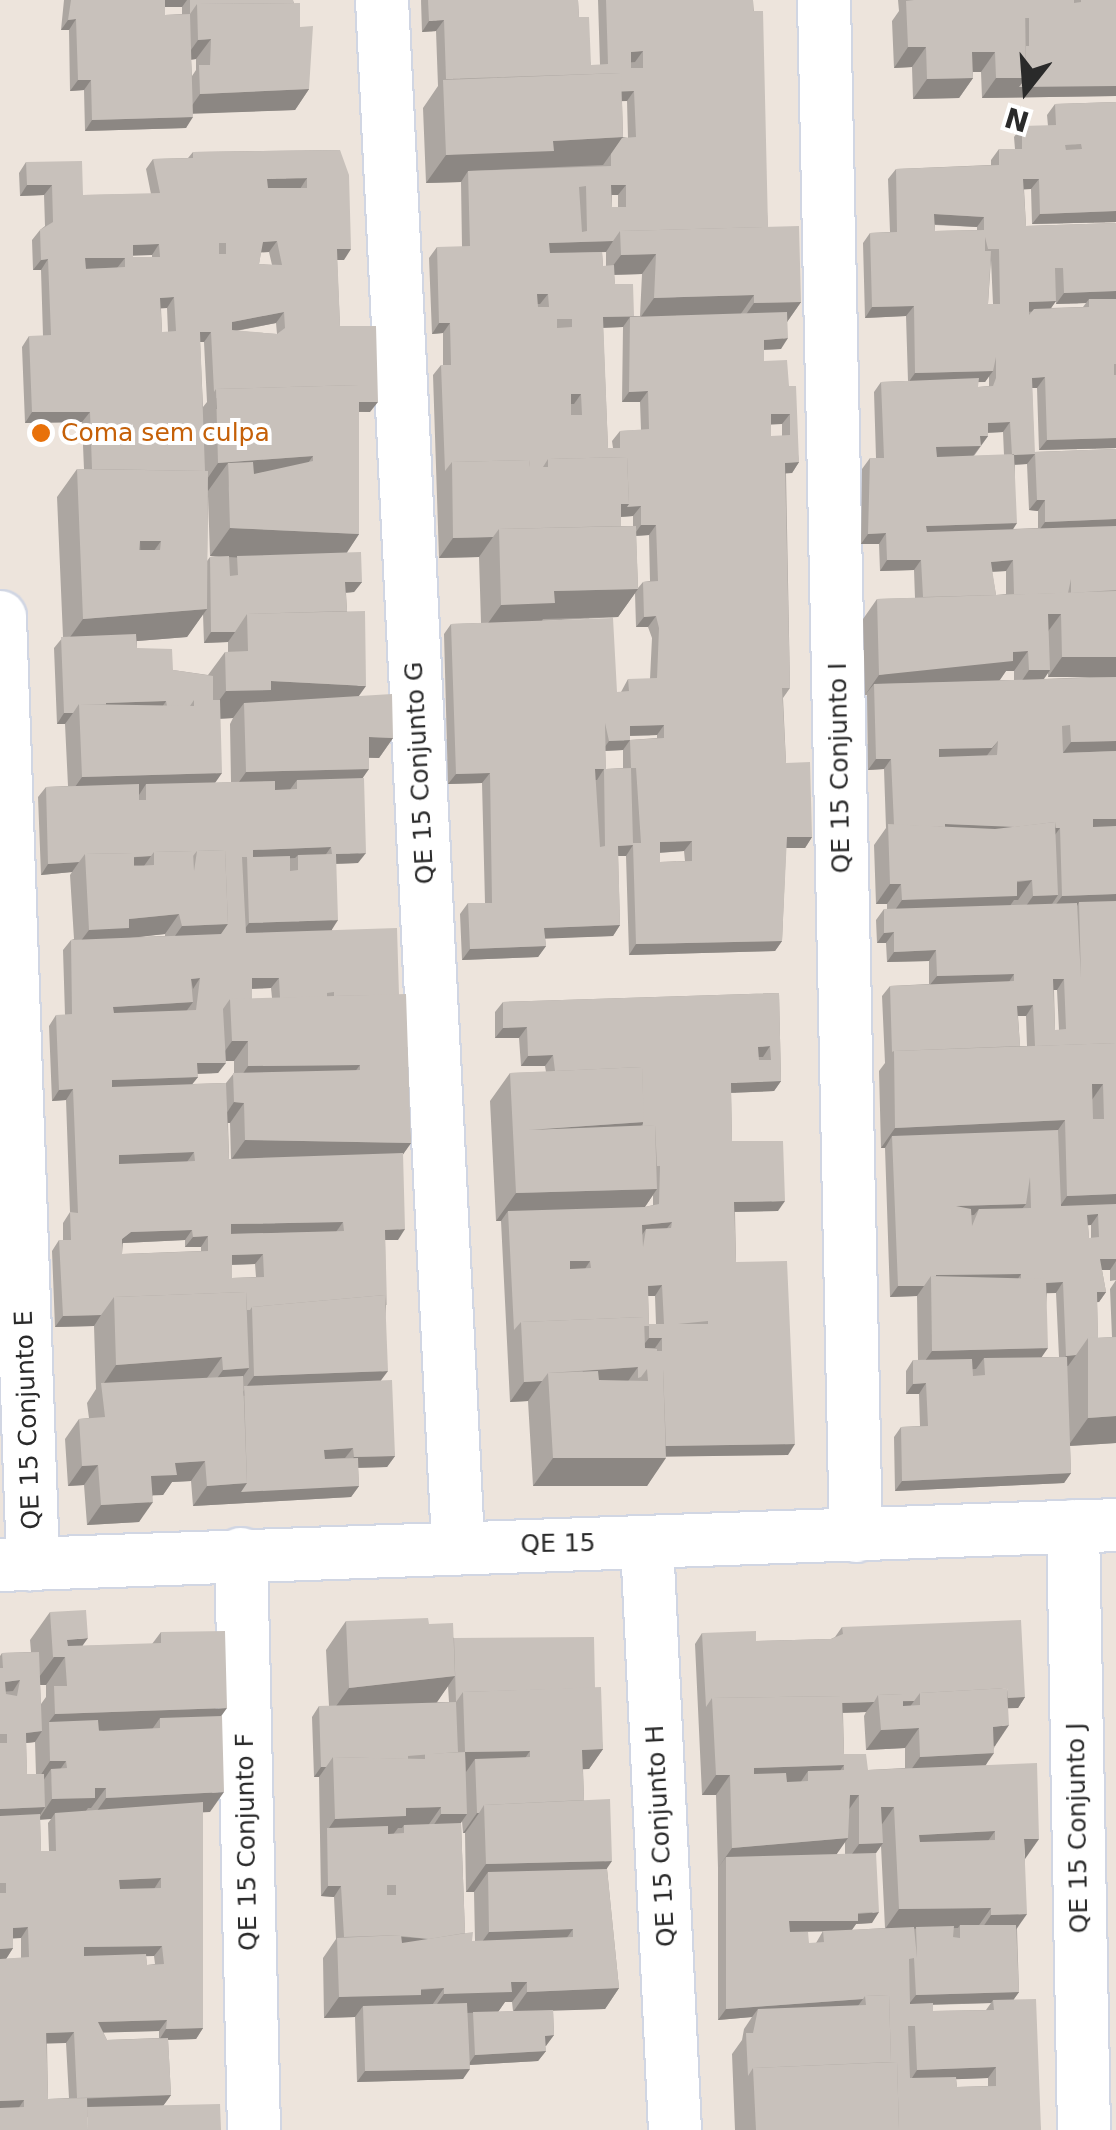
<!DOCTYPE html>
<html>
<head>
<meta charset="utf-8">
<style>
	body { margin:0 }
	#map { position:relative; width:1116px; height:2130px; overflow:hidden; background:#ede4dc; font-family:"DejaVu Sans",sans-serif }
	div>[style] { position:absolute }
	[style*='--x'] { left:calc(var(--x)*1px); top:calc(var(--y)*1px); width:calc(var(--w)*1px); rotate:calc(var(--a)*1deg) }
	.roads { filter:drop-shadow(2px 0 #d1d6e3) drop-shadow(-2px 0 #d1d6e3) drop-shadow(0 2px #d1d6e3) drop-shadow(0 -2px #d1d6e3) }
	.minor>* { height:52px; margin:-26px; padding:0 26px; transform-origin:26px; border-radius:26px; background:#fff }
	.wall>* { inset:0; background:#aca6a1 }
	.shaded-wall>* { inset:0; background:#8c8783 }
	.building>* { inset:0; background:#c8c1bb }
	.dots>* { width:28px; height:28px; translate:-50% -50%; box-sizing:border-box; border:5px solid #fff; border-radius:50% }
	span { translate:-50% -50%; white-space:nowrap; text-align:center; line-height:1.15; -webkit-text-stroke:8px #fff; paint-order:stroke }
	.food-label { font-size:25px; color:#c56008 }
	.left { translate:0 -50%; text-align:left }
	.street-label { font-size:25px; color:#2a2a2a }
	.north { position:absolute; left:976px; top:40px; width:100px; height:100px; -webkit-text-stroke:8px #fff; paint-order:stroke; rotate:197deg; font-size:28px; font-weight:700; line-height:40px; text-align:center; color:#2a2a2a }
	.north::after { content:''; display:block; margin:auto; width:35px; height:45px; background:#2a2a2a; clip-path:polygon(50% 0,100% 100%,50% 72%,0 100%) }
</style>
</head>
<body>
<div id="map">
	<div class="roads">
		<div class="minor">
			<div style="--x:382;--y:0;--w:1547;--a:87.18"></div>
			<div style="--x:824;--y:0;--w:1536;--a:88.81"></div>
			<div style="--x:0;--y:617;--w:948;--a:88"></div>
			<div style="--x:1073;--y:1526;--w:604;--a:88.96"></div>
			<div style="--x:647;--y:1543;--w:588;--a:87.27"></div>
			<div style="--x:241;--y:1554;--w:576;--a:88.71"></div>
			<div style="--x:0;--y:1565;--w:1117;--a:-2.05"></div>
		</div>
	</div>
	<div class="wall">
		<div style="clip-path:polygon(evenodd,64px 0,293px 0,300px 27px,309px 89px,295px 110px,193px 113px,186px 128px,85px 131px,84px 90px,70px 91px,69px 30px,61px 30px,64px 0,165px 7px,182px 7px,182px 14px,165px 15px,165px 7px,64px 0,196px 59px,196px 70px,192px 76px,191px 60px,196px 59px)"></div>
		<div style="clip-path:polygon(evenodd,421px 0,578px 0,579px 17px,591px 65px,600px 65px,598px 0,753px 0,768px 227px,801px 302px,787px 322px,781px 349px,764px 350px,764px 361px,789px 386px,799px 462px,792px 473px,786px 473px,790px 688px,783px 698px,786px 763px,812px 837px,805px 848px,786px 848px,782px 941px,775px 951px,629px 955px,626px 856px,618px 856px,620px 925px,613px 936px,545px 938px,546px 946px,538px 957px,462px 960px,460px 914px,468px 903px,485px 903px,482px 783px,448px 784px,444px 634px,451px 624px,481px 623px,479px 557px,439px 558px,433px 375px,441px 365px,443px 365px,443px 333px,432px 334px,429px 258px,437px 247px,462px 247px,461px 182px,426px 183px,423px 108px,438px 86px,436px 31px,422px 32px,421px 0,622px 101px,627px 101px,628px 138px,623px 137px,622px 101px,421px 0,612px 195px,618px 195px,618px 207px,612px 207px,612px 195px,421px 0,602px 252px,606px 252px,606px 266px,603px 266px,602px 252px,421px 0,642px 274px,640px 316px,634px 316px,615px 284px,614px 275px,642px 274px,421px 0,623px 327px,622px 402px,640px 402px,641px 430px,620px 431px,612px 441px,613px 448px,608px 448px,603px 328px,623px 327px,421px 0,771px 424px,782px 424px,782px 436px,771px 436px,771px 424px,421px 0,633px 516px,633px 526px,621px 526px,621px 517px,633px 516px,421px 0,649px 535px,650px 581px,643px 582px,638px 588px,636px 536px,649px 535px,421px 0,635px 593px,636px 627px,648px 627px,652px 638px,650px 679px,628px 679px,621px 692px,617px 692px,542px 621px,618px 617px,635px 593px,421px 0,657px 735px,657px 738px,630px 740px,630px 736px,657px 735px,421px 0,623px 750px,623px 768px,606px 769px,605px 751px,623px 750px,421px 0,684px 851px,685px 861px,660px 862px,660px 853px,684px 851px)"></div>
		<div style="clip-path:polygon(898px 0,1116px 0,1116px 96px,982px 98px,981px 72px,973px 72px,973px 78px,959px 98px,913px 99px,912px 67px,894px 68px,892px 21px,899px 11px)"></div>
		<div style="clip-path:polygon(evenodd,1116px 102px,1116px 222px,1032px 224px,1031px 189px,1024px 189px,1026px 226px,1116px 223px,1116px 448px,1039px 450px,1037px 388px,1032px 388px,1034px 452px,1116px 449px,1116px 1443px,1070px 1446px,1071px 1473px,1064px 1483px,895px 1491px,894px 1437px,901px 1427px,920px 1426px,919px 1394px,906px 1394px,906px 1371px,913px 1360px,918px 1360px,917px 1296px,890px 1297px,885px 1148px,881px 1148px,879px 1071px,885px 1063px,882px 996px,890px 986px,929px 984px,929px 961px,887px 962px,886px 943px,877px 943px,876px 920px,884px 909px,887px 909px,887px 904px,876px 904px,874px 845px,886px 828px,884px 769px,868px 770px,867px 695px,865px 695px,863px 619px,877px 599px,915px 598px,914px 570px,880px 571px,879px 544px,861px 544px,862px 469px,870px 458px,876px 458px,874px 392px,881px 382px,908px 381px,906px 316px,865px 318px,863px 243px,870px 233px,890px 232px,888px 179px,896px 169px,991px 165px,991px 160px,999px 149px,1015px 149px,1014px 137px,1022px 126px,1048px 126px,1047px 115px,1055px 104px,1116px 102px,935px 225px,977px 227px,977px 230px,935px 231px,935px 225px,1116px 102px,991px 260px,993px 304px,988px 304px,991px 260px,1116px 102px,1056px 301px,1056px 304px,1086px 303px,1083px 307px,1051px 308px,1056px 301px,1116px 102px,989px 376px,989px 386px,978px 387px,978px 382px,985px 382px,989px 376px,1116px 102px,1003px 432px,1004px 455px,974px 456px,988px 436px,988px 433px,1003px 432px,1116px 102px,1027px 464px,1029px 510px,1038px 511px,1038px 528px,1013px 529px,1015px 465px,1027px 464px,1116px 102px,1006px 571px,1006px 594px,996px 595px,992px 572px,1006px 571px,1116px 102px,1006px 671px,1014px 671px,1014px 680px,1000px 680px,1006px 671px,1116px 102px,1048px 673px,1048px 677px,1090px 677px,1044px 679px,1048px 673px,1116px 102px,1054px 990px,1057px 990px,1059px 1030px,1055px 1030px,1054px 990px,1116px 102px,1018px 1016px,1026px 1016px,1027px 1046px,1020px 1046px,1018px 1016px,1116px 102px,1088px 1225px,1091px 1225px,1091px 1238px,1089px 1238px,1088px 1225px,1116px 102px,1102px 1270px,1110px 1270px,1110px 1281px,1116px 1280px,1110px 1289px,1112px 1337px,1098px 1338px,1097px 1302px,1099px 1302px,1106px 1292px,1102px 1270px,1116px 102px,1047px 1293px,1056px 1293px,1059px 1357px,1042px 1357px,1047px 1293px)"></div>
		<div style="clip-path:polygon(evenodd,340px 150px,344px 260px,337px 260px,340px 326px,370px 412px,359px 412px,359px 534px,347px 552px,362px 582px,354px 592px,346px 593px,347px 611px,359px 696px,393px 738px,379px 758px,369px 758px,362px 778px,358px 863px,336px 864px,332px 930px,399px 995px,411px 1143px,403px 1154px,398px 1240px,385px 1240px,386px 1307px,381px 1381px,395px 1456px,387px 1467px,358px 1468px,359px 1486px,351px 1497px,193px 1506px,191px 1481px,172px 1482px,163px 1495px,153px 1495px,139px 1522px,87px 1525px,84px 1485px,68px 1486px,65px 1439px,79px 1419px,89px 1418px,87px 1403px,96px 1389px,94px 1326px,55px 1327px,52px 1251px,59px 1240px,63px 1240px,63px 1223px,70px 1212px,66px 1100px,52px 1101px,49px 1026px,56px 1015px,65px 1015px,63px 950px,71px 940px,74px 939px,70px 875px,72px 872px,41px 875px,38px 797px,46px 787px,68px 786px,65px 724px,57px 724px,54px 648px,63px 637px,57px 497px,77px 469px,84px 469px,82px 422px,25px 423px,22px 347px,29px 336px,43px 336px,41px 270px,33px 270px,32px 240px,40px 230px,45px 226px,44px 195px,20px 196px,19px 173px,26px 162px,83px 195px,151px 194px,146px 169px,153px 159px,188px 158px,193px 152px,340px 150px,261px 252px,269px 252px,272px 265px,259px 264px,261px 252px,340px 150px,133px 255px,152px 255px,152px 257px,133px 257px,133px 255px,340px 150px,161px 308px,167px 308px,168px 332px,162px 332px,161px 308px,340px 150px,276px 323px,277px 334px,236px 331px,276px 323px,340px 150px,200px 342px,204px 342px,207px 402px,203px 407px,200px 342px,340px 150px,208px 496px,210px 556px,220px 557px,210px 557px,207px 561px,208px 496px,340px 150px,203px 614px,204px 643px,228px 642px,228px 652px,225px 652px,208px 675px,173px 670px,137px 648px,137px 641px,187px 637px,203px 614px,340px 150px,233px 718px,230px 724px,231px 782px,215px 783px,220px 719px,233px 718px,340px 150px,165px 934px,165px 936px,136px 937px,165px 934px,340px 150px,271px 988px,272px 998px,252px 999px,252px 989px,271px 988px,340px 150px,226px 1061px,234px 1061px,234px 1073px,226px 1083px,192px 1084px,198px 1077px,197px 1074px,218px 1073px,226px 1061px,340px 150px,228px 1123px,230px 1123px,231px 1159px,229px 1159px,228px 1123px,340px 150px,185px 1240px,185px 1247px,201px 1247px,201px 1251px,122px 1254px,123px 1243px,185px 1240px,340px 150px,255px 1264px,256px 1277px,232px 1278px,232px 1265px,255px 1264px)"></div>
		<div style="clip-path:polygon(evenodd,779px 993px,781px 1081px,774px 1091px,731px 1093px,732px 1141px,778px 1211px,735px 1212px,736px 1262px,788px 1455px,666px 1456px,647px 1486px,533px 1486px,528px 1401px,510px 1402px,501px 1221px,496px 1221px,490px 1101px,510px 1073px,546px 1072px,545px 1066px,521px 1066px,519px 1038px,495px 1038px,495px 1012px,503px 1002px,779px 993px,653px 1195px,653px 1205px,645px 1207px,653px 1195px,779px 993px,648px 1296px,655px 1296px,656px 1324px,649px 1324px,648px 1296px)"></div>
		<div style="clip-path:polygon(evenodd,50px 1612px,83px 1646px,152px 1644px,161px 1632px,221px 1716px,210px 1812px,203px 1812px,203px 2028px,196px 2039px,168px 2040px,171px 2095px,163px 2106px,0 2130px,0 1656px,2px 1653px,31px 1652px,30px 1640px,50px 1612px,40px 1685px,46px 1685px,46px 1697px,41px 1704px,40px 1685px,50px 1612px,35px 1742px,36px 1774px,27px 1774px,26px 1743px,35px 1742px,50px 1612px,40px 1819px,51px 1819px,48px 1823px,49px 1851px,41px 1851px,40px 1819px,50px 1612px,13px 1938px,21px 1938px,21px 1958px,6px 1959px,13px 1948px,13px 1938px,50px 1612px,146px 1956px,154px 1956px,155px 1964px,147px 1965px,146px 1956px,50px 1612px,159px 2031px,159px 2038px,107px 2040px,103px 2032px,159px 2031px,50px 1612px,47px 2043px,66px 2043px,69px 2098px,48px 2099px,47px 2043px)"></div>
		<div style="clip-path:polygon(evenodd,346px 1621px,429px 1624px,454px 1638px,595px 1688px,603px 1749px,589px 1769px,583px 1769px,584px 1800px,607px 1869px,619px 1988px,605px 2009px,553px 2010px,554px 2035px,545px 2046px,546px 2051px,538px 2061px,470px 2065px,463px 2079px,357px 2082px,355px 2017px,324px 2018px,323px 1958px,336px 1939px,334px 1897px,321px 1896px,319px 1777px,314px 1777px,312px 1717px,319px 1706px,329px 1706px,326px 1650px,346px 1621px,448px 1686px,449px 1702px,437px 1702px,448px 1686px,346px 1621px,462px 1821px,463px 1833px,465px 1833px,466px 1892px,474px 1892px,475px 1941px,472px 1941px,465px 1933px,461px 1823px,462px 1821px,346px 1621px,505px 2002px,512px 2002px,513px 2011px,498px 2012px,505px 2002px)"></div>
		<div style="clip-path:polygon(evenodd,842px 1627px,1025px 1697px,1018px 1708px,1008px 1708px,995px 1746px,986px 1765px,1025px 1858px,1017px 1929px,1019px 1992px,1014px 1999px,1041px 2130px,735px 2130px,732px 2054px,742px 2040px,744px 2029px,752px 2017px,718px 2020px,718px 1868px,716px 1795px,702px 1795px,695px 1644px,702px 1633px,756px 1641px,831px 1639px,835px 1637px,842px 1627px,866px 1712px,864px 1716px,866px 1750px,905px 1748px,905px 1768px,868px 1770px,844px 1754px,843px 1713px,866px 1712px,842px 1627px,845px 1841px,845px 1854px,836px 1854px,845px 1841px,842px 1627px,881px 1846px,885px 1928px,852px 1930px,856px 1924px,872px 1923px,876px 1853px,881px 1846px,842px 1627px,823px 1931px,816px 1943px,809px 1943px,790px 1932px,823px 1931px,842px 1627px,991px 2003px,986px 2010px,933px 2011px,933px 2005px,991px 2003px,842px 1627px,988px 2078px,988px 2086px,957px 2087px,956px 2079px,988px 2078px)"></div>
	</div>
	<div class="shaded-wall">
		<div style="clip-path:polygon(162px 0,187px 0,182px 7px,158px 7px)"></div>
		<div style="clip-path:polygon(76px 19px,69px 30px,61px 30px,68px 20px)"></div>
		<div style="clip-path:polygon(444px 20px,436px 31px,422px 32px,429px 21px)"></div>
		<div style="clip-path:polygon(211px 39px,196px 59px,184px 60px,198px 40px)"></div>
		<div style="clip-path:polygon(908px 47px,926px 47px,912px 67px,894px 68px)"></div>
		<div style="clip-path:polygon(643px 51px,635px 62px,623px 63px,631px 52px)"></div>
		<div style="clip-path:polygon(972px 52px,995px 52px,981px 72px,958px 72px)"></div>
		<div style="clip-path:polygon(973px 78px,959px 98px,913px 99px,927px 79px)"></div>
		<div style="clip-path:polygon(996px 78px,1026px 78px,1116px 86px,1116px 96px,982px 98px)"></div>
		<div style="clip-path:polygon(78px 80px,91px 80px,84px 90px,70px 91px)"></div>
		<div style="clip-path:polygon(309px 89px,295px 110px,186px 114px,200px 94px)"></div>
		<div style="clip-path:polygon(634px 91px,627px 101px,444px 107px)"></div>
		<div style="clip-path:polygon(193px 117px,186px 128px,85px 131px,92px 120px)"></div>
		<div style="clip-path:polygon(623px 137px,603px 165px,468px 171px,461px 182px,426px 183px,446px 155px,553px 141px)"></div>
		<div style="clip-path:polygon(307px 178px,300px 189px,260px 189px,267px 179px)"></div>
		<div style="clip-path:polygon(1023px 179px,1039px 179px,1031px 189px,1016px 190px)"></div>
		<div style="clip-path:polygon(27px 185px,52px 185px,44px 195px,20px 196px)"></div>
		<div style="clip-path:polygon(611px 185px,626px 185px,618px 195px,604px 195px)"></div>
		<div style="clip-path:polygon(1116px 211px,1116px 222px,1032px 224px,1040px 214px)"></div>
		<div style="clip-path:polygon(934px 214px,984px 217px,977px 227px,927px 224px)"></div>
		<div style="clip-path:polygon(277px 241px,269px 252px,255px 253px,263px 242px)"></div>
		<div style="clip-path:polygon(613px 241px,606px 252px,542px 254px,549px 243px)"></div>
		<div style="clip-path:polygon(159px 244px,152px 255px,125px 256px,133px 245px)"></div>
		<div style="clip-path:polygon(337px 249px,351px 249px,344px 260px,329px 260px)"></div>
		<div style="clip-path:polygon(656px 254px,642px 274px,606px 275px,621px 255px)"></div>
		<div style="clip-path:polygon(85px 258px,125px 258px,117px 268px,77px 269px)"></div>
		<div style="clip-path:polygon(48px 259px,41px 270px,33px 270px,41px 260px)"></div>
		<div style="clip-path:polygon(1116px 291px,1116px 302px,1089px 299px,1086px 303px,1056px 304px,1064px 293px)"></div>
		<div style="clip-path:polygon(537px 294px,548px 294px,540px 304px,530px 304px)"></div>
		<div style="clip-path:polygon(754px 295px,740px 315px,640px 318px,654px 298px)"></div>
		<div style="clip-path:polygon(174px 297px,167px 308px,153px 309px,160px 298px)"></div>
		<div style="clip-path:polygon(1056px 301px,1049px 311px,1021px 312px,1029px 302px)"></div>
		<div style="clip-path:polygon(801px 302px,787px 322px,740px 323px,754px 303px)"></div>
		<div style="clip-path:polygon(914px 306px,906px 316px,865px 318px,872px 307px)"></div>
		<div style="clip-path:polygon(284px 312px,276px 323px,224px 333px,232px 322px)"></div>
		<div style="clip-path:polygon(603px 317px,630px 317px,623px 327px,595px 328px)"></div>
		<div style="clip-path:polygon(439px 323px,450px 323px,443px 333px,432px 334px)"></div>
		<div style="clip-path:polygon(200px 332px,211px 332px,204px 342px,193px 342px)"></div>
		<div style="clip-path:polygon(788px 338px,781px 349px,757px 350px,764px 340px)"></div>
		<div style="clip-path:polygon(993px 371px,985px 382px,908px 383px,915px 373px)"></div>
		<div style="clip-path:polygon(1045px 377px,1037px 388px,1024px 388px,1032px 378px)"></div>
		<div style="clip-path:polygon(648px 391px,640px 402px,622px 402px,629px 392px)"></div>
		<div style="clip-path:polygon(571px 394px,581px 394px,574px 404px,564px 404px)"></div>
		<div style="clip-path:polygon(216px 398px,378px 402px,370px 412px,216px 409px)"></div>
		<div style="clip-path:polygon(32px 412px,90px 412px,82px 422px,25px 423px)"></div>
		<div style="clip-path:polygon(771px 414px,790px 414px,782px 424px,763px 425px)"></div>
		<div style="clip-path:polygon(1010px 422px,1003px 432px,980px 433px,988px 423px)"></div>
		<div style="clip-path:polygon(980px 436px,988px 436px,973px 456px,929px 458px,936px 447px)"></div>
		<div style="clip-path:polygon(1116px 438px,1116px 448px,1039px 450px,1047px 440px)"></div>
		<div style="clip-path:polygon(1035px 454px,1027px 464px,1004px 465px,1012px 455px)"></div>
		<div style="clip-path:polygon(313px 456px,293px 484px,229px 489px,228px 463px,208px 491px,205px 482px,218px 463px)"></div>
		<div style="clip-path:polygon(799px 462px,792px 473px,778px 474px,785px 463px)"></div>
		<div style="clip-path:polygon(1037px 500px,1045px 500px,1038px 511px,1029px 510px)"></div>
		<div style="clip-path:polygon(621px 504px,629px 504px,641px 506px,633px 516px,620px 517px)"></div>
		<div style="clip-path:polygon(1116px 519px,1116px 530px,1038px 532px,1045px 522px)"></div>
		<div style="clip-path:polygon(1017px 523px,1010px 534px,919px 537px,926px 526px)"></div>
		<div style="clip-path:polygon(641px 525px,656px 525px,649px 535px,633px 536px)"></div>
		<div style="clip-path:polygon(230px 528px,359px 534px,340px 563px,210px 556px)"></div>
		<div style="clip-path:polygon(886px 533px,879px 544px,861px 544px,868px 534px)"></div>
		<div style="clip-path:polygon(493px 537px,479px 557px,439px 558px,453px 538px)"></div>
		<div style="clip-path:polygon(140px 541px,161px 541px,141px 569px)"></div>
		<div style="clip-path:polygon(887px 560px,921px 560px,914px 570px,880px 571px)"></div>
		<div style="clip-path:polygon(1013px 560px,1006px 571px,983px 572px,991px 562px)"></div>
		<div style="clip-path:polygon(345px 582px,362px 582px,354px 592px,338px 593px)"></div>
		<div style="clip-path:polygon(638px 589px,618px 617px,543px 619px,535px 631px,481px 633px,501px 605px,554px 591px)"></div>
		<div style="clip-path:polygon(207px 609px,187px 637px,63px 647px,83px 619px)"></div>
		<div style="clip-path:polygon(1048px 614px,1061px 614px,1046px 634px)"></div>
		<div style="clip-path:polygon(656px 616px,648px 627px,636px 627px,644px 617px)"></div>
		<div style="clip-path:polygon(211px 632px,235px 632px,228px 642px,204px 643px)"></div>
		<div style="clip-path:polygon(1028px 651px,1014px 671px,1006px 671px,999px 681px,874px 684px,865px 695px,879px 675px,1013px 652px)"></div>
		<div style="clip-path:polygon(1062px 657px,1116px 657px,1116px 677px,1048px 677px)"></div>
		<div style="clip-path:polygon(1029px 670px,1050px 670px,1036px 690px,1015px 691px)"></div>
		<div style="clip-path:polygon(271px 681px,366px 686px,346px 714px,244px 703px,233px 718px,184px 720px,213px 709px,226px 691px)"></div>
		<div style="clip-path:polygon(166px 701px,159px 712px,106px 713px,106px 703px)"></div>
		<div style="clip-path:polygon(64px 713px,73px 713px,65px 724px,57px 724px)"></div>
		<div style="clip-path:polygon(664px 725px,657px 735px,623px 736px,630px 726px)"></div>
		<div style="clip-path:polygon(369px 737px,393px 738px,379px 758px,354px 757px)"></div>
		<div style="clip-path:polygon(630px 740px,623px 750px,602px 751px,609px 741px)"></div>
		<div style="clip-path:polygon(998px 741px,985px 758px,931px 759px,939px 749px)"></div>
		<div style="clip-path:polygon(1116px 741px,1116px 751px,1063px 753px,1071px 742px)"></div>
		<div style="clip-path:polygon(876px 759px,891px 759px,884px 769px,868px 770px)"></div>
		<div style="clip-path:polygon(369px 769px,355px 789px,297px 789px,297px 780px,289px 791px,232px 792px,246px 772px)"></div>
		<div style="clip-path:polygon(595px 769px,604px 769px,597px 780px,587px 780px)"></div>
		<div style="clip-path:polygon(222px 773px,208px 793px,146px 784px,139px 795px,68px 797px,82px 777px)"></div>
		<div style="clip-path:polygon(490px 773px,482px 783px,448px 784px,456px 774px)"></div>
		<div style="clip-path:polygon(1093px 819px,1116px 819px,1116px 829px,1085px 830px)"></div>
		<div style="clip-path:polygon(945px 824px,1060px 828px,1052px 839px,889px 845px)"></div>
		<div style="clip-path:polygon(787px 837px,812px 837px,805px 848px,779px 848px)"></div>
		<div style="clip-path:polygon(692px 841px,684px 851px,653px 853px,660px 842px)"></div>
		<div style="clip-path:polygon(633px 845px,626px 856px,610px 856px,618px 846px)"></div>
		<div style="clip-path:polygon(331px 847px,324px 857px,298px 855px,295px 858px,247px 860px,253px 850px)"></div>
		<div style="clip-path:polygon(366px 853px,358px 863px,328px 864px,336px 854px)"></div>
		<div style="clip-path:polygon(151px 856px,144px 866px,85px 861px)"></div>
		<div style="clip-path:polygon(79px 862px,72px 872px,41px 875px,48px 864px)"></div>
		<div style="clip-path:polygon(1032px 880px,1018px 900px,1014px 900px,1003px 916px,888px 920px,902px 900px)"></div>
		<div style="clip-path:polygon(890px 884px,901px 884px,887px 904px,876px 904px)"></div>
		<div style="clip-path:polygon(1116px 894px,1116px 905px,1079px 902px,1077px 906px,1054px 907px,1062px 896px)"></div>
		<div style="clip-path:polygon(1058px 895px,1044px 916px,1019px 916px,1033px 896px)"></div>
		<div style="clip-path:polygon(179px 914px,165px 934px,121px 939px,74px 950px,89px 930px,129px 919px)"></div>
		<div style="clip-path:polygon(338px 920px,331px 931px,241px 934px,249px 923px)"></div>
		<div style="clip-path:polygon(228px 924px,214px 945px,168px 946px,182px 926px)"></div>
		<div style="clip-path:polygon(620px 925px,613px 936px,537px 939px,544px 928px)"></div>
		<div style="clip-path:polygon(894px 932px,886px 943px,877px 943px,884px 933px)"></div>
		<div style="clip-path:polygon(782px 941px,775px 951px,629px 955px,636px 944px)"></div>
		<div style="clip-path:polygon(546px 946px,538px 957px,462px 960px,470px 949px)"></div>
		<div style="clip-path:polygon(936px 950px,929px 961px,887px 962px,894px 952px)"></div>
		<div style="clip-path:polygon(1014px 974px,1007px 985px,929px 986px,937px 976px)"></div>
		<div style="clip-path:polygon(200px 978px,193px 989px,191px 979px)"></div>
		<div style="clip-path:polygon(252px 978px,279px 978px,271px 988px,245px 989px)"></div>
		<div style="clip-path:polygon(1053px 979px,1064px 979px,1057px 990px,1046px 990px)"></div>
		<div style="clip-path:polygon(193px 1002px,185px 1013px,106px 1018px,113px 1007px)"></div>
		<div style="clip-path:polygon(1033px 1005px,1026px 1016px,1010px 1016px,1017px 1006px)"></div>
		<div style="clip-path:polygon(527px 1027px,519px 1038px,495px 1038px,503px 1028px)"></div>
		<div style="clip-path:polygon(232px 1041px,248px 1041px,234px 1061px,218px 1061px)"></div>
		<div style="clip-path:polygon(770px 1046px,763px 1057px,751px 1057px,758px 1047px)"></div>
		<div style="clip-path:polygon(553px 1055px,545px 1066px,521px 1066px,528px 1056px)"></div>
		<div style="clip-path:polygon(197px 1063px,226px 1063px,218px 1073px,189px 1074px)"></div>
		<div style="clip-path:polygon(360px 1065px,345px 1085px,234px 1087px,248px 1066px)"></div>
		<div style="clip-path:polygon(198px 1077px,190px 1087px,105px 1091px,112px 1080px)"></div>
		<div style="clip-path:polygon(781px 1081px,774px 1091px,724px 1093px,731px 1083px)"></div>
		<div style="clip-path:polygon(1092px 1084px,1103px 1084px,1089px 1104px)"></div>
		<div style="clip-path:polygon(73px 1089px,66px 1100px,52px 1101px,59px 1090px)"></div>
		<div style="clip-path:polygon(234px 1102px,244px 1103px,230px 1123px,220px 1123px)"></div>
		<div style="clip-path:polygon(1065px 1120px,1051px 1140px,892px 1136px,885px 1148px,881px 1148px,895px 1128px)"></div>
		<div style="clip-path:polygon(644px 1122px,624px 1150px,528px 1130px)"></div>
		<div style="clip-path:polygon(245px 1140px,411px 1143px,397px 1163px,231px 1160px)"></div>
		<div style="clip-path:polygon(194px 1152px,187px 1162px,112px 1165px,119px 1155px)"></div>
		<div style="clip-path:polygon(657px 1189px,638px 1217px,508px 1211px,501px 1221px,496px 1221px,516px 1193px)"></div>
		<div style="clip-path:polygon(1116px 1194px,1116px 1214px,1098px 1215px,1091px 1225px,1080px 1226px,1053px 1216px,1067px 1196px)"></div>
		<div style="clip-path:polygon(785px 1201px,778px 1211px,727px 1212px,734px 1202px)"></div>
		<div style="clip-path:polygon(1026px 1204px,1018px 1214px,979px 1209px,974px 1215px,949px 1216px,956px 1206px)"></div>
		<div style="clip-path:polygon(343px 1222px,336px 1232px,224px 1234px,231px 1224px)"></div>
		<div style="clip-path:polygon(672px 1222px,664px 1232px,646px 1229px,642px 1235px,642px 1225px)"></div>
		<div style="clip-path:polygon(405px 1229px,398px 1240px,377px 1240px,385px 1230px)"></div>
		<div style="clip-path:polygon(192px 1230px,185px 1240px,123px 1243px,115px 1249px,122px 1239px,131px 1232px)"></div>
		<div style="clip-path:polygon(208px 1236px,201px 1247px,185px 1247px,193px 1237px)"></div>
		<div style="clip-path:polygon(263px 1254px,255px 1264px,224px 1265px,232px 1255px)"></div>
		<div style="clip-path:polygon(1100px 1259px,1116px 1259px,1116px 1261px,1110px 1270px,1093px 1270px)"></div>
		<div style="clip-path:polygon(570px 1261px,590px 1261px,583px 1272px,563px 1272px)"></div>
		<div style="clip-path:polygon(1021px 1274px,1014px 1285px,936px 1285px,936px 1275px)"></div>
		<div style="clip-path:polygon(1063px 1282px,1056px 1293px,1014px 1294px,1022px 1283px)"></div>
		<div style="clip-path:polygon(662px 1285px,655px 1296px,640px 1296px,648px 1286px)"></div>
		<div style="clip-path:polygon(898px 1286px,924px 1286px,917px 1296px,890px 1297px)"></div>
		<div style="clip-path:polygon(1097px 1292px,1106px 1292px,1099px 1302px,1089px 1303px)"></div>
		<div style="clip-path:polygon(101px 1315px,94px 1326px,55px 1327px,63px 1316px)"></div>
		<div style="clip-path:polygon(649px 1338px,662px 1338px,655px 1348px,641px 1348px)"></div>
		<div style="clip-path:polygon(1048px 1348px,1034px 1368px,984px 1358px,976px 1369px,918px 1371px,932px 1351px)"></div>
		<div style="clip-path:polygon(1076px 1355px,1068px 1366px,1059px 1366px,1066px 1356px)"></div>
		<div style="clip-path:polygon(222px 1357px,202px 1385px,102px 1386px,116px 1365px)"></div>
		<div style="clip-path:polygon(638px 1367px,624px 1387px,576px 1391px,583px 1371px)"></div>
		<div style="clip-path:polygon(249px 1368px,229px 1397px,203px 1398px,223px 1370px)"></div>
		<div style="clip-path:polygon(388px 1371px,373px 1391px,240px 1396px,254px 1376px)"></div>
		<div style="clip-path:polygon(542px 1381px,528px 1401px,510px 1402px,524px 1382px)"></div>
		<div style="clip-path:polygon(926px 1383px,919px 1394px,906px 1394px,913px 1384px)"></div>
		<div style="clip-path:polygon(1116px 1416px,1116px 1443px,1068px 1446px,1088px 1418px)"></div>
		<div style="clip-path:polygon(795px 1444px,788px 1455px,645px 1457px,653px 1446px)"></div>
		<div style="clip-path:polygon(353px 1448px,345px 1458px,317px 1460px,324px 1450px)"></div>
		<div style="clip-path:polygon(395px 1456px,387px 1467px,346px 1468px,354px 1457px)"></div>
		<div style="clip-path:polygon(553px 1458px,666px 1458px,647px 1486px,533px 1486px)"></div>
		<div style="clip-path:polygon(205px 1461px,191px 1481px,172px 1482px,163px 1495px,137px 1496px,151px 1476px,175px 1463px)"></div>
		<div style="clip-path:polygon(98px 1465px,84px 1485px,68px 1486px,82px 1466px)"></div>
		<div style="clip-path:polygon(1071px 1473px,1064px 1483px,895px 1491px,902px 1481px)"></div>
		<div style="clip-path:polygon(247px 1483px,359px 1486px,351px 1497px,193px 1506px,207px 1486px)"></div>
		<div style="clip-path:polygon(153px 1502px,139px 1522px,87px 1525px,101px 1505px)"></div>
		<div style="clip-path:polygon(88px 1638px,68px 1666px,65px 1657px,46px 1685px,33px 1685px,67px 1640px)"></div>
		<div style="clip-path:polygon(455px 1676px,435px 1705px,329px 1716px,349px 1688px)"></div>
		<div style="clip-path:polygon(20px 1680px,13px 1691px,0 1692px,5px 1682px)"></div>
		<div style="clip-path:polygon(1025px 1697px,1018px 1708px,916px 1711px,920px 1705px,920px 1700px)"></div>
		<div style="clip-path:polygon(914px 1701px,907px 1711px,879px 1702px)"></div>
		<div style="clip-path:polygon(874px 1702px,866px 1712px,713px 1717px,713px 1707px)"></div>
		<div style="clip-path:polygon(227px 1708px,207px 1736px,160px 1718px,146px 1738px,49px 1722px,55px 1714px)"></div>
		<div style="clip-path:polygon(1009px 1725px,995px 1746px,979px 1747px,993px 1727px)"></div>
		<div style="clip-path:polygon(919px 1728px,905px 1748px,866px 1750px,881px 1730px)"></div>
		<div style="clip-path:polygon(42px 1731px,35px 1742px,18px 1744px,26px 1733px)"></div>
		<div style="clip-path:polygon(603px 1749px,589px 1769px,568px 1770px,582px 1750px)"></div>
		<div style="clip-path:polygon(530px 1751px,516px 1771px,475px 1759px,466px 1772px,465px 1752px)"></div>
		<div style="clip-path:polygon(994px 1753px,980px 1773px,906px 1777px,920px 1757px)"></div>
		<div style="clip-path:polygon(50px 1761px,66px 1761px,52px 1781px,51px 1769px,43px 1781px,36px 1782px)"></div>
		<div style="clip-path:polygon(844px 1765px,830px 1785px,808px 1781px,808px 1771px,798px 1786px,740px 1788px,754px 1768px)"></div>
		<div style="clip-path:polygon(321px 1767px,326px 1767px,319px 1777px,314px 1777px)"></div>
		<div style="clip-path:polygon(716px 1775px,730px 1775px,716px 1795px,702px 1795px)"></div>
		<div style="clip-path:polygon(95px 1788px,106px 1788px,91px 1808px,88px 1808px,81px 1818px,55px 1813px,51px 1819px,38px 1820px,52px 1799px)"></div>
		<div style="clip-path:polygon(224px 1792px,210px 1812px,92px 1818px,106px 1798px)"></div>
		<div style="clip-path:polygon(850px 1795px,859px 1795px,845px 1815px)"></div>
		<div style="clip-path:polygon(45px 1807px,38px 1818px,0 1819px,0 1809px)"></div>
		<div style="clip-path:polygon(441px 1807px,427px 1827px,404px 1825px,402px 1828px,398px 1828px,392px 1836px,327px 1831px,335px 1819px,406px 1808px)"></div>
		<div style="clip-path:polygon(881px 1807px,894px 1807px,880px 1827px)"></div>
		<div style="clip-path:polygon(477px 1813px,479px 1813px,465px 1833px,463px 1833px)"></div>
		<div style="clip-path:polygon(441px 1814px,467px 1814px,453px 1834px,427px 1835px)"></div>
		<div style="clip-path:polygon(995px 1831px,981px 1851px,905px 1855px,919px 1835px)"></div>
		<div style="clip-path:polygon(848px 1838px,834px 1858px,726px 1857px,718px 1868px,732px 1848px)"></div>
		<div style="clip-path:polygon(1024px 1839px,1039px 1839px,1025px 1859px)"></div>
		<div style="clip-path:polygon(883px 1843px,869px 1863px,845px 1864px,859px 1844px)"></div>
		<div style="clip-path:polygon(612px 1861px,593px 1889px,488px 1872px,474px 1892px,466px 1892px,486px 1864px)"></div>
		<div style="clip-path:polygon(161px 1878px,154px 1889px,112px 1890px,119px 1880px)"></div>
		<div style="clip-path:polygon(328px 1886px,341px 1886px,334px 1897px,321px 1896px)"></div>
		<div style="clip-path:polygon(991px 1908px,977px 1928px,960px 1925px,958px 1928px,885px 1929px,899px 1909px)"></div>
		<div style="clip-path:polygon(879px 1912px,872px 1923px,856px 1924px,851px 1931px,781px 1932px,789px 1921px)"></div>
		<div style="clip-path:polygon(1027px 1914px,1013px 1934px,977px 1936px,991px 1915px)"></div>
		<div style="clip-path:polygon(28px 1927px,21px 1938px,5px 1939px,13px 1928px)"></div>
		<div style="clip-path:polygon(573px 1929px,559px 1949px,475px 1952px,489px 1932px)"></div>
		<div style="clip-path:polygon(391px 1936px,466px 1942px,390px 1947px)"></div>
		<div style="clip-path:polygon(162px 1946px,154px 1956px,77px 1958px,84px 1947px)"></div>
		<div style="clip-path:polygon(13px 1948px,6px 1959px,0 1959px,0 1949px)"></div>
		<div style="clip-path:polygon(511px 1982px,527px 1982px,512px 2002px,505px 2002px,498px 2012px,430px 2014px,444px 1994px)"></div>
		<div style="clip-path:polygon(444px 1988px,430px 2008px,363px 2006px,355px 2017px,324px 2018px,339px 1997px)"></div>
		<div style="clip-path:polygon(619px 1988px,605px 2009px,513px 2012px,527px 1992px)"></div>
		<div style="clip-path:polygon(1019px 1992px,1011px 2003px,993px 2000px,991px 2003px,908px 2005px,916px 1995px)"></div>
		<div style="clip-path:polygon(863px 1999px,855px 2010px,758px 2009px,752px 2017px,718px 2020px,726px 2009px)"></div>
		<div style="clip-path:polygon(167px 2020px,159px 2031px,91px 2033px,98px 2022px)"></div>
		<div style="clip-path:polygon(203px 2028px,196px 2039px,159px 2040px,166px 2029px)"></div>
		<div style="clip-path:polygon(74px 2032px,66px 2043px,0 2045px,0 2035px)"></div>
		<div style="clip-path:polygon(554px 2035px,546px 2046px,538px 2046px,545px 2036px)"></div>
		<div style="clip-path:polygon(546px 2051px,538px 2061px,468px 2065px,475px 2055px)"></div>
		<div style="clip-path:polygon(996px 2067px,988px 2078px,910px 2081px,917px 2070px)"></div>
		<div style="clip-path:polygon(470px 2069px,463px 2079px,357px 2082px,365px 2071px)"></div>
		<div style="clip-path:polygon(171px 2095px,163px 2106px,70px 2109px,77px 2099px)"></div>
		<div style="clip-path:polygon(24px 2100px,10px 2121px,0 2121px,0 2101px)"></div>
	</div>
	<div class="building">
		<div style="clip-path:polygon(71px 0,165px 0,165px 15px,190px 14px,193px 117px,92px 120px,91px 80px,78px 80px,76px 19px,68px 20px)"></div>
		<div style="clip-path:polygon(190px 0,293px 0,293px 3px,197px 4px,190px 14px)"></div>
		<div style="clip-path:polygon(evenodd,428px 0,578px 0,579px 17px,589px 17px,591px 65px,608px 64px,606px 0,753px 0,753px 11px,763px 11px,768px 227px,620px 231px,613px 241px,549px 243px,550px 253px,602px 252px,603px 266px,614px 265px,615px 284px,633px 284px,634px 316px,603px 317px,608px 448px,620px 448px,620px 431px,649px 429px,648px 391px,629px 392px,630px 317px,787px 312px,788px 338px,764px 340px,764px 361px,787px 360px,789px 386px,796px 386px,799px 462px,785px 463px,790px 688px,782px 688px,786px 763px,810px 762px,812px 837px,787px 837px,782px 941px,636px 944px,633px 845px,618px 846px,620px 925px,544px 928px,546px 946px,470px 949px,468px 903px,492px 903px,490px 773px,456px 774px,451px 624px,613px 618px,617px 692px,629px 691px,628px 679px,657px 678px,659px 628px,656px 616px,644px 617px,643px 582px,658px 581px,656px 525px,641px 525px,641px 506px,627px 507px,629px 504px,627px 457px,548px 459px,543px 467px,530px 467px,529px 460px,452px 462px,445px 471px,441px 365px,451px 365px,450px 323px,439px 323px,437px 247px,470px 246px,468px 171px,611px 166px,611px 154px,622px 138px,636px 137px,634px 91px,621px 91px,621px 73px,446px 79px,444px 20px,429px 21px,428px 0,643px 51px,643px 68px,631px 68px,631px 52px,643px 51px,428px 0,611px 185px,626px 185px,626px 207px,612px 207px,611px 185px,428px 0,586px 186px,587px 231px,582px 232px,579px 187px,586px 186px,428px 0,537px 294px,548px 294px,549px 307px,538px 307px,537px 294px,428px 0,557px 319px,572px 319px,572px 327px,557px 328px,557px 319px,428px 0,571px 394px,581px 394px,582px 415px,571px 415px,571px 394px,428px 0,771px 414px,790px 414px,790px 435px,771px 436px,771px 414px,428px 0,605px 723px,609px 741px,630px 740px,631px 768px,606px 769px,605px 723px,428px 0,664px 725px,664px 738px,630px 740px,630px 726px,664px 725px,428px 0,631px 768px,636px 768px,641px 843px,633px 843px,631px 768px,428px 0,595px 769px,604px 769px,605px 846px,600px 847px,595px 769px,428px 0,692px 841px,692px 861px,660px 862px,660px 842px,692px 841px)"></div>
		<div style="clip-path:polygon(914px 0,1025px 0,1026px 78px,996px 78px,995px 52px,972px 52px,973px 78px,927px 79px,926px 47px,908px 47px,906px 1px)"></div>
		<div style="clip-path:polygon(1025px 0,1074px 0,1074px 3px,1081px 2px,1081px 0,1116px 0,1116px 86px,1019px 87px,1026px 78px,1026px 46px,1029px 46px,1029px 18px,1025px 18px)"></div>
		<div style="clip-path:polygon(300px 3px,300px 27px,313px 26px,309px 89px,200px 94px,199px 65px,210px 65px,211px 39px,198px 40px,197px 4px)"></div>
		<div style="clip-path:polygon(621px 73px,623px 137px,553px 141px,554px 151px,446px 155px,443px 80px)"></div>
		<div style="clip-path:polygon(evenodd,1116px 102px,1116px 211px,1040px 214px,1039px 179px,1023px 179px,1026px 226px,1116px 223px,1116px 291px,1064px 293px,1063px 268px,1055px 268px,1056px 301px,1029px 302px,1029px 315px,1034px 309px,1089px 307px,1089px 299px,1116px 299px,1116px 364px,1114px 364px,1114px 375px,1116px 375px,1116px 438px,1047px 440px,1045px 377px,1032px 378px,1035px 454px,1012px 455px,1010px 422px,988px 423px,988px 436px,980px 436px,981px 446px,936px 447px,937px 457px,1014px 454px,1017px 523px,926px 526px,927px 532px,1116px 526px,1116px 590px,1071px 593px,1071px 579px,1068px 593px,1004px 595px,1014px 594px,1013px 560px,991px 562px,996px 595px,923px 597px,921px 560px,887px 560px,886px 533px,868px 534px,870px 458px,884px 458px,881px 382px,979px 378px,978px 387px,993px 386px,996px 378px,996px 357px,993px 371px,915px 373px,914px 306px,872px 307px,870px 233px,897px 232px,896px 169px,999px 165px,999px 149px,1022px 149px,1022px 126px,1056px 125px,1055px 104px,1116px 102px,1081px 144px,1082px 149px,1066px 150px,1065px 145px,1081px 144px,1116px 102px,934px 214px,984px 217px,984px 230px,935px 231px,934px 214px,1116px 102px,985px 237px,988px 249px,999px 249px,1000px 304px,988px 304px,991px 251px,985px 251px,985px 237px)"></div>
		<div style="clip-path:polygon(evenodd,340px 150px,349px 175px,351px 249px,337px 249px,340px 326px,376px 326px,378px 402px,359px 402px,359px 385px,216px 389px,214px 392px,211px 332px,200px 332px,205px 471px,92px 469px,90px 412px,32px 412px,29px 336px,51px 335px,48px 259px,41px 260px,40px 230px,53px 222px,52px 185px,27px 185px,26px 162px,82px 161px,83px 195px,160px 193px,153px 159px,193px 158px,193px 152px,340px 150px,307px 178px,307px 188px,268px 188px,267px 179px,307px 178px,340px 150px,277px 241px,282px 265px,259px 264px,263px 242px,277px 241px,340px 150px,219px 243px,226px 243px,226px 254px,219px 254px,219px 243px,340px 150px,159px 244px,160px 257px,133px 257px,133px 245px,159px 244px,340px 150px,85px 258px,125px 258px,125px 267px,86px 269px,85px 258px,340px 150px,174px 297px,176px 331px,162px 332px,160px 298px,174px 297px,340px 150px,284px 312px,285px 328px,277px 334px,232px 330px,232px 322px,284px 312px)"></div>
		<div style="clip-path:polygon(799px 226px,801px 302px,754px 303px,754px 295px,654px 298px,656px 254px,621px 255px,620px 231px)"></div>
		<div style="clip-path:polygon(359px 385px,359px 534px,230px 528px,228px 463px,253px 462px,254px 474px,313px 461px,313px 456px,218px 463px,216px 389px)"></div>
		<div style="clip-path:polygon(1116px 449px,1116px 519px,1045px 522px,1045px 500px,1037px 500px,1035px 452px)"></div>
		<div style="clip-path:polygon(627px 457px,629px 504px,621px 504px,621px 526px,499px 529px,493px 537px,453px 538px,452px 462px,529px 460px,530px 467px,548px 467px,548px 459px)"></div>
		<div style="clip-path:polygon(evenodd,77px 469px,208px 471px,207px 609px,83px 619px,77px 469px,140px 541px,161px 541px,160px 550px,139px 550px,140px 541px)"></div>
		<div style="clip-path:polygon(636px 526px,638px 589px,554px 591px,555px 603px,501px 605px,499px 529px)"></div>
		<div style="clip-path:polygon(361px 552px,362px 582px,345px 582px,347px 611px,247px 614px,235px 632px,211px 632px,210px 557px,229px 556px,230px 576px,238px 575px,237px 556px)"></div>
		<div style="clip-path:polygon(1116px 591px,1116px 657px,1062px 657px,1061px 614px,1048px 614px,1050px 670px,1029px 670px,1028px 651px,1013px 652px,1013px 661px,879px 675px,877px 599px)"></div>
		<div style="clip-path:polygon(365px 611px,366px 686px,271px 681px,271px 690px,226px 691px,225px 652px,248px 651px,247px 614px)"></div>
		<div style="clip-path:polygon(136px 634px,137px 648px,172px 649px,173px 670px,213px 676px,213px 700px,194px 700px,190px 706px,167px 706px,166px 701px,106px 703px,106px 704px,79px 704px,73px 713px,64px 713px,61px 637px)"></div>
		<div style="clip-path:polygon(evenodd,1116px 677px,1116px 741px,1071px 742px,1070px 725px,1062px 726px,1063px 753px,1116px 751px,1116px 819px,1093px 819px,1093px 827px,1116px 826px,1116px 894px,1062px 896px,1060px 828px,1056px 828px,1055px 822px,1015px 827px,945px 824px,945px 827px,894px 825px,891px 759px,876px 759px,874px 684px,1116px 677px,998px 741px,997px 755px,939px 757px,939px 749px,992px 748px,998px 741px)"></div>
		<div style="clip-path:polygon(392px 694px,393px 738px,369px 737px,369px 769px,246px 772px,244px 703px)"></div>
		<div style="clip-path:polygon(194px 700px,220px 700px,222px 773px,82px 777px,79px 704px,194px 706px)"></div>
		<div style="clip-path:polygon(evenodd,364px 778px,366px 853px,336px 854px,338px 920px,249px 923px,247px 857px,242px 857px,246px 933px,397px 928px,399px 995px,334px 996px,334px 992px,327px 993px,327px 997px,280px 998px,279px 978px,252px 978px,252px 999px,230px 999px,223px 1009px,226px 1063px,197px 1063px,198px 1077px,112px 1080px,112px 1087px,226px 1083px,229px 1159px,403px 1153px,405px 1229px,385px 1230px,387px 1305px,386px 1305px,385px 1295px,252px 1307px,250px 1310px,247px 1310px,246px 1292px,114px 1297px,101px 1315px,63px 1316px,59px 1240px,71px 1240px,70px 1212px,78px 1213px,73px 1089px,59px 1090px,56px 1015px,72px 1014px,71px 940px,221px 934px,228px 924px,225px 850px,197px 851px,193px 856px,193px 851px,154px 852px,151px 856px,134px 857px,134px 853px,85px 854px,79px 862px,48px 864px,46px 787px,139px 784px,139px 800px,146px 800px,146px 784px,275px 781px,275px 790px,297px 789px,297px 780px,364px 778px,331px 847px,332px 854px,298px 855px,298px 870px,290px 871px,290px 856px,253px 857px,253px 850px,331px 847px,364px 778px,200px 978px,196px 1010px,114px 1013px,113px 1007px,193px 1002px,191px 979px,200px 978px,364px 778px,194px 1152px,195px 1161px,119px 1164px,119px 1155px,194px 1152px,364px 778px,343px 1222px,344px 1231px,231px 1234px,231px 1224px,343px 1222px,364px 778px,192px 1230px,193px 1237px,208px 1236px,208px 1251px,122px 1254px,122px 1239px,131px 1232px,192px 1230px,364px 778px,263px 1254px,264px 1277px,232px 1278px,232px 1255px,263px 1254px)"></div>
		<div style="clip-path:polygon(1055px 822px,1058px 895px,1033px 896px,1032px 880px,1017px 881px,1017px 896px,902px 900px,901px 884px,890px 884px,888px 824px,995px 829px)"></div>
		<div style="clip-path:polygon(225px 850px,228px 924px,182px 926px,179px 914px,129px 919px,129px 928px,89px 930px,85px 854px,134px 853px,134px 866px,154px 865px,154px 852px,193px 851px,194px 871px,197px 851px)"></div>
		<div style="clip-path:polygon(evenodd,1116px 901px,1116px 1043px,1035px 1046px,1033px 1005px,1017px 1006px,1020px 1046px,894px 1051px,892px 1052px,890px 986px,1014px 981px,1014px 974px,937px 976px,936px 950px,894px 952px,894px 932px,884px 933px,884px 909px,1077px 903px,1081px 978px,1079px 902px,1116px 901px,1053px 979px,1064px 979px,1066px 1029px,1055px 1030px,1053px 979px)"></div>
		<div style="clip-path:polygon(evenodd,779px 993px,781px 1081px,731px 1083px,732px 1141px,783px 1141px,785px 1201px,734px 1202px,736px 1262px,787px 1261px,795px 1444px,666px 1446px,663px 1369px,657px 1369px,657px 1351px,662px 1351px,662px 1338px,649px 1338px,649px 1324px,664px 1324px,662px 1285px,648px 1286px,649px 1326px,644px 1326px,644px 1317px,521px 1322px,514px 1330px,508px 1211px,645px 1207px,659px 1204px,660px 1166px,657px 1166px,655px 1125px,643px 1126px,642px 1067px,555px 1071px,553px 1055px,528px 1056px,527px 1027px,503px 1028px,503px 1002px,779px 993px,770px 1046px,771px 1060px,759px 1060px,758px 1047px,770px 1046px,779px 993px,672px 1222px,671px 1228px,646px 1229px,643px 1247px,642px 1225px,672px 1222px,779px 993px,570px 1261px,590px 1261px,591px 1268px,570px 1269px,570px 1261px,779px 993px,708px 1321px,708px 1324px,678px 1324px,708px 1321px)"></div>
		<div style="clip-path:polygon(406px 994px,411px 1143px,245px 1140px,244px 1103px,234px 1102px,233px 1073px,360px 1070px,360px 1065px,248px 1066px,248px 1041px,232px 1041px,230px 999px)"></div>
		<div style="clip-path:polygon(evenodd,1116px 1043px,1116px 1194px,1067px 1196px,1065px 1120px,895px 1128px,894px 1051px,1116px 1043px,1092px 1084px,1103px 1084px,1104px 1119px,1093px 1119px,1092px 1084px)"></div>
		<div style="clip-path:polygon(642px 1067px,644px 1122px,528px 1130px,655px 1125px,657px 1189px,516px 1193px,510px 1073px)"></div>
		<div style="clip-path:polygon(evenodd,1058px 1130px,1061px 1206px,1116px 1204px,1116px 1259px,1100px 1259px,1106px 1292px,1097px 1292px,1098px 1338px,1088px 1338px,1076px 1355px,1066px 1356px,1063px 1282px,1046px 1283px,1046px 1279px,1021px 1279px,1021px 1274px,936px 1275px,936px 1276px,931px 1276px,924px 1286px,898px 1286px,892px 1136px,1058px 1130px,1030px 1177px,1031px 1208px,979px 1209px,972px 1226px,971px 1209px,956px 1206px,1026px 1204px,1030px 1177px,1058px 1130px,1098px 1214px,1099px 1237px,1089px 1238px,1087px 1215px,1098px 1214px)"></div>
		<div style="clip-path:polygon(931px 1276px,1046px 1279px,1048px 1348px,932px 1351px)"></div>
		<div style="clip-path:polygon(246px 1292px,249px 1368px,223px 1370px,222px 1357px,116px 1365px,114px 1297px)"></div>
		<div style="clip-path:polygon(385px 1295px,388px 1371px,254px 1376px,252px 1307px)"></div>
		<div style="clip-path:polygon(644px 1317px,645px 1348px,657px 1349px,657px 1369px,647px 1369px,641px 1377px,638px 1378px,638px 1367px,548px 1373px,542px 1381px,524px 1382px,521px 1322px)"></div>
		<div style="clip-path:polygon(1116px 1337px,1116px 1416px,1088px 1418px,1088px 1338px)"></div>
		<div style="clip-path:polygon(1067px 1357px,1071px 1473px,902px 1481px,901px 1427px,928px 1426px,926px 1383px,913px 1384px,913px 1360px,972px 1359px,973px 1376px,985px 1375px,984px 1358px)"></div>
		<div style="clip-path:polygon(647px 1369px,663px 1369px,666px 1458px,553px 1458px,548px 1373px,598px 1371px,599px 1380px,648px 1381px)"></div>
		<div style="clip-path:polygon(243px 1376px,247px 1483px,207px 1486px,205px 1461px,175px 1463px,177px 1475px,151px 1476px,153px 1502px,101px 1505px,98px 1465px,82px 1466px,79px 1419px,105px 1417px,101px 1383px)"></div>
		<div style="clip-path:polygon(392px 1380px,395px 1456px,354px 1457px,353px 1448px,324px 1450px,325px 1459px,358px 1458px,359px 1486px,241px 1492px,247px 1483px,244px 1386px)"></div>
		<div style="clip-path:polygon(86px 1610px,88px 1638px,67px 1640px,68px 1646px,161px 1643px,161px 1632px,225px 1631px,227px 1708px,55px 1714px,54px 1686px,67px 1686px,65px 1657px,53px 1657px,50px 1612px)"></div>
		<div style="clip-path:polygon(428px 1618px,429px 1624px,453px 1623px,455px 1676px,349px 1688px,346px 1621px)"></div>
		<div style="clip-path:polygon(1021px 1620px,1025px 1697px,1008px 1698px,1007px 1688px,920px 1693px,914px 1701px,903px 1701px,903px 1694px,878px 1695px,874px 1702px,842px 1703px,842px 1696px,712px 1698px,706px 1707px,702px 1633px,756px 1631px,756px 1641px,831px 1639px,843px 1634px,842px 1627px)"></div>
		<div style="clip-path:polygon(594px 1637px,595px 1688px,463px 1692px,456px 1702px,454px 1638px)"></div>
		<div style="clip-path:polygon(evenodd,39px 1652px,42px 1731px,26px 1733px,27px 1774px,44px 1774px,45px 1807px,0 1809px,0 1743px,7px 1743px,7px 1734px,0 1734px,0 1668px,3px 1668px,2px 1653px,39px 1652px,20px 1680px,17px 1696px,6px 1694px,5px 1682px,20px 1680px)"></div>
		<div style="clip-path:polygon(601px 1687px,603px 1749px,582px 1750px,584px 1800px,484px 1805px,479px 1813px,477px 1813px,475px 1759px,530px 1757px,530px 1751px,465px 1752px,467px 1814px,441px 1814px,441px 1807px,406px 1808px,406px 1816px,335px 1819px,333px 1757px,425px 1759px,425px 1754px,465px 1752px,463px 1692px)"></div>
		<div style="clip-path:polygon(1007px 1688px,1009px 1725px,993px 1727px,994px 1753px,920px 1757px,919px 1728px,881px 1730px,878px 1695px,903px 1694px,903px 1706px,920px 1705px,920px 1693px)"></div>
		<div style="clip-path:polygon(evenodd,842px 1696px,844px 1754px,866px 1754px,868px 1770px,1037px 1763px,1039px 1839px,1024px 1839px,1027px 1914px,991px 1915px,991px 1908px,899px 1909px,894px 1807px,881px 1807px,883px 1843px,859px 1844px,859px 1795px,850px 1795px,848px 1838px,732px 1848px,730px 1775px,716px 1775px,712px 1698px,842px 1696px,844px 1765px,844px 1770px,808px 1771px,808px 1781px,787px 1782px,786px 1773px,754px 1774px,754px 1768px,844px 1765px,842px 1696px,995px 1831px,995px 1840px,920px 1842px,919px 1835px,995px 1831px)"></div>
		<div style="clip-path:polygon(456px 1702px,458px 1752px,408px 1756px,408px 1759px,333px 1757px,326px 1767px,321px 1767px,319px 1706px)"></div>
		<div style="clip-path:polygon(222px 1716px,224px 1792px,106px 1798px,106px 1788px,95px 1788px,95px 1798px,52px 1799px,51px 1769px,67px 1768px,66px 1761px,50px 1761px,49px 1722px,98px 1720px,99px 1731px,160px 1728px,160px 1718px)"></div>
		<div style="clip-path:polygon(610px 1799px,612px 1861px,486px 1864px,484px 1805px)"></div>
		<div style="clip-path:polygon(evenodd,203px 1802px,203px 2028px,166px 2029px,167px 2020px,98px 2022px,107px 2040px,168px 2038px,171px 2095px,77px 2098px,74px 2032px,46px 2033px,46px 2029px,0 2029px,0 1959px,29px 1957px,28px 1927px,13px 1928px,13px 1948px,0 1949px,0 1893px,6px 1893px,6px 1883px,0 1883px,0 1816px,40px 1814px,41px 1851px,56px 1851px,55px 1813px,203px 1802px,161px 1878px,161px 1888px,120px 1889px,119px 1880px,161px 1878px,203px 1802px,162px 1946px,164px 1964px,147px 1965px,146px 1954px,84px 1956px,84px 1947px,162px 1946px)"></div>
		<div style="clip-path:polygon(evenodd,461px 1823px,465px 1933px,429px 1939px,401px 1936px,401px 1935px,344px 1937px,341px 1886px,328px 1886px,327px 1828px,388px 1826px,388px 1834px,404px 1833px,404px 1825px,461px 1823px,387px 1885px,396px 1885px,396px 1895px,387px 1895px,387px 1885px)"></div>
		<div style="clip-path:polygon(evenodd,876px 1853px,879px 1912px,858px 1913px,858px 1921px,789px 1921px,790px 1932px,808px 1932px,809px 1943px,824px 1942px,823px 1931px,914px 1927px,917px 1958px,916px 1927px,954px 1926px,953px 1937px,960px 1938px,960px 1925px,1016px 1925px,1019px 1992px,916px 1995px,914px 1958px,909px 1959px,910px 2004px,933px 2003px,933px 2011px,994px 2010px,993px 2000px,1036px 1999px,1041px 2130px,899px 2130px,897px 2062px,891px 2062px,889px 1995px,865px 1996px,863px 1999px,726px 2009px,726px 1857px,876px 1853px,908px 2026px,915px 2026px,917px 2070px,996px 2067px,996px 2086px,957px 2087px,956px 2077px,910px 2078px,908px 2026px)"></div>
		<div style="clip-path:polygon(607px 1869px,619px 1988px,527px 1992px,527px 1982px,511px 1982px,512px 1992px,444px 1994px,444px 1988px,421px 1989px,421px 1995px,339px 1997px,337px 1938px,401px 1935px,402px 1943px,473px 1932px,472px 1941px,573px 1937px,573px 1929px,489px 1932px,488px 1872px)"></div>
		<div style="clip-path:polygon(889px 1995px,891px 2062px,753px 2068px,748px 2076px,746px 2033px,753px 2033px,758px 2009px,866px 2005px,865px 1996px)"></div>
		<div style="clip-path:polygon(467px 2003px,470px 2069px,365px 2071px,363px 2006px)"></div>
		<div style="clip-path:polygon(553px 2010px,554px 2035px,545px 2036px,546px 2051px,475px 2055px,473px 2012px)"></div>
		<div style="clip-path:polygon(0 2029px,46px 2029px,48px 2099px,87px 2098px,88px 2130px,0 2130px,0 2108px,24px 2107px,24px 2100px,0 2101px)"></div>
		<div style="clip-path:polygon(897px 2062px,899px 2130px,756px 2130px,753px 2068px)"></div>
		<div style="clip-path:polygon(220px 2104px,221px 2130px,88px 2130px,87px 2107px)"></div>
	</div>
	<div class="dots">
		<div style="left:41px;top:433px;background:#e8710a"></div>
	</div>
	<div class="food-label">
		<span class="left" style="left:61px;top:433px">Coma sem culpa</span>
	</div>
	<div class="street-label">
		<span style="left:840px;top:768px;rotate:-91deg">QE 15 Conjunto I</span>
		<span style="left:420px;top:773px;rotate:-93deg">QE 15 Conjunto G</span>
		<span style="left:28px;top:1420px;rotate:-92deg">QE 15 Conjunto E</span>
		<span style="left:558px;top:1544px;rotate:-1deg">QE 15</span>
		<span style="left:1078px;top:1828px;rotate:-91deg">QE 15 Conjunto J</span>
		<span style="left:661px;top:1836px;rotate:-93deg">QE 15 Conjunto H</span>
		<span style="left:247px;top:1842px;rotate:-91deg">QE 15 Conjunto F</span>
	</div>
	<div class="north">N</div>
</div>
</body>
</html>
